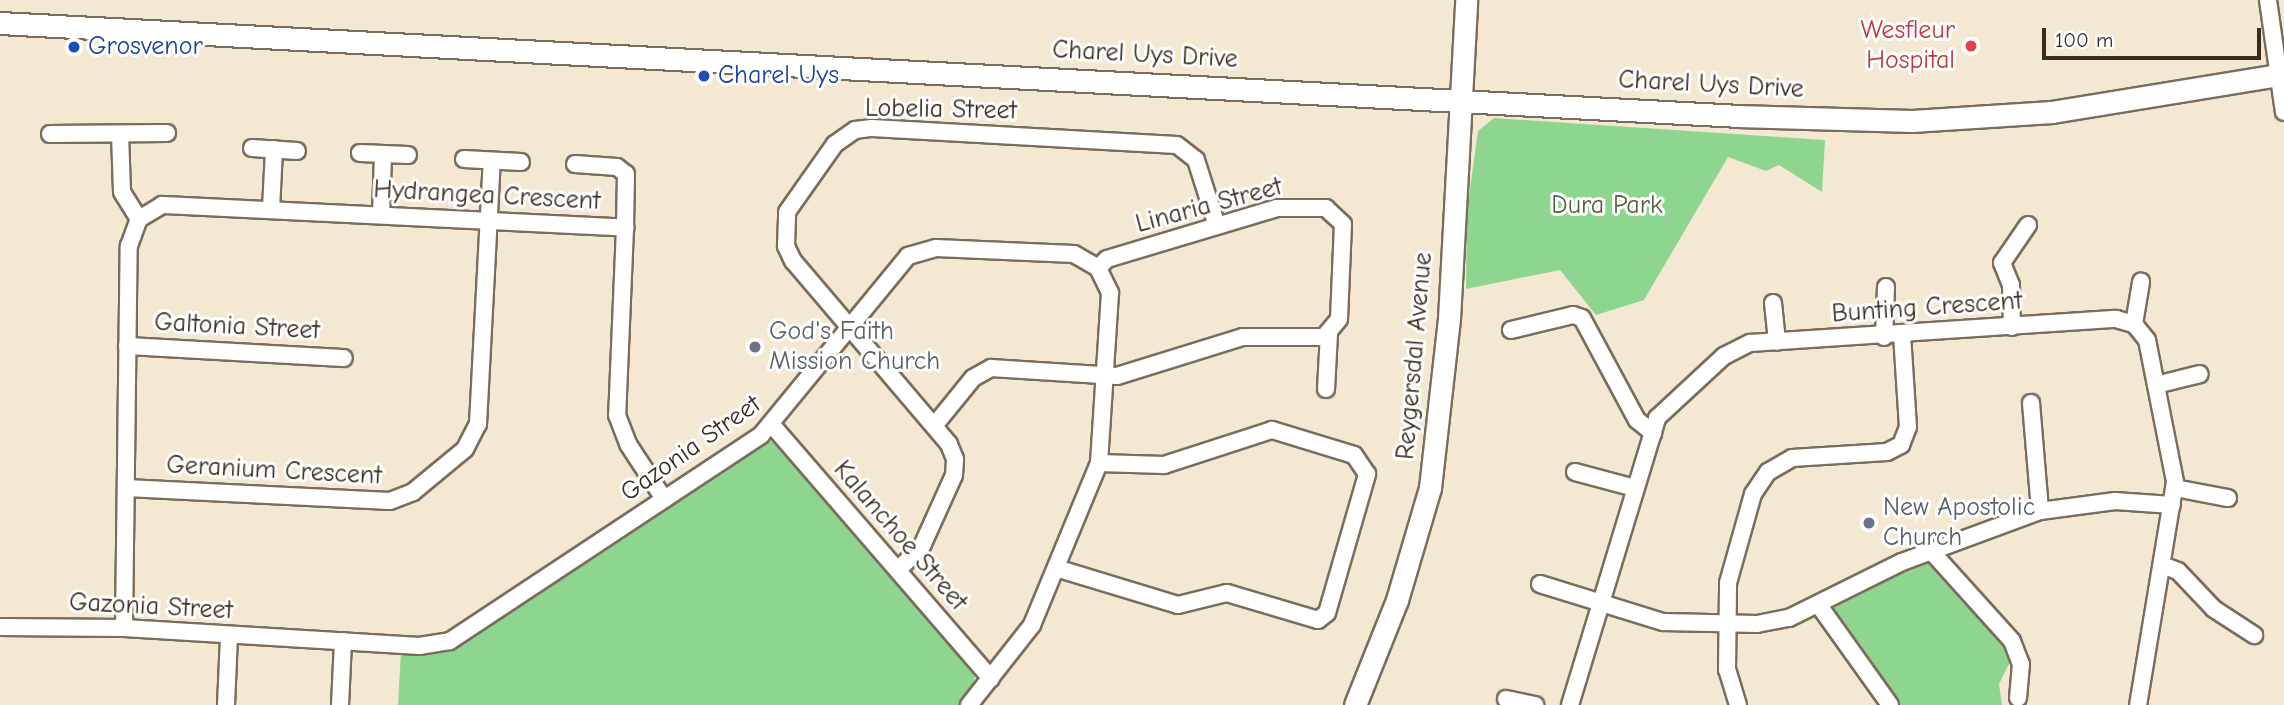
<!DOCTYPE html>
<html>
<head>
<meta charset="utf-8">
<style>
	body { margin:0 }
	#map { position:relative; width:2284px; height:705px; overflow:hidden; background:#f4e8d2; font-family:"Comic Neue",sans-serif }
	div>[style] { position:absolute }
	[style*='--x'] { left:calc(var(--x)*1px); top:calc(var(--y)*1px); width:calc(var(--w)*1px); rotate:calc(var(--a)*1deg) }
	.green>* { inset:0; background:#8ed690 }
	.roads { filter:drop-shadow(2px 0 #7c6c5d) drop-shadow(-2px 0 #7c6c5d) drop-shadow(0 2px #7c6c5d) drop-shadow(0 -2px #7c6c5d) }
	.street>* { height:16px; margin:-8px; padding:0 8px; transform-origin:8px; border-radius:8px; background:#fff }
	.secondary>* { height:21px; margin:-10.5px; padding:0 10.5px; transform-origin:10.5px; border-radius:10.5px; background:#fff }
	.dots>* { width:19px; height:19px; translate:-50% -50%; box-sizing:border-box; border:4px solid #fff; border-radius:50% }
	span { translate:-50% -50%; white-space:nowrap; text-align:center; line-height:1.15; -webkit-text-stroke:6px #fff; paint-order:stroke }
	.health-label { font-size:26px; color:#be3a42 }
	.right { translate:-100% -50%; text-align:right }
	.transit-label { font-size:26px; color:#164399 }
	.left { translate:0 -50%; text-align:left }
	.street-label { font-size:26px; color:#3b2a1e }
	.park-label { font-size:26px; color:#545e40 }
	.worship-label { font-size:26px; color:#5b616d }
	.scale { position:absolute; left:2042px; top:28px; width:219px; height:32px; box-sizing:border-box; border:4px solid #3b2a1e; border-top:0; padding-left:9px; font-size:21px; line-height:24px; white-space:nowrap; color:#3b2a1e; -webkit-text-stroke:5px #fff; paint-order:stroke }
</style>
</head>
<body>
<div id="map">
	<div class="green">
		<div style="clip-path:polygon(1494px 118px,1825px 140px,1822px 192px,1779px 165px,1766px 171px,1728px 157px,1644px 300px,1596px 315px,1560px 270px,1466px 289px,1467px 210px,1478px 131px)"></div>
		<div style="clip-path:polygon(766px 441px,778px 443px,974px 669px,975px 689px,961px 705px,398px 705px,401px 651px,433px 652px,463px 643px)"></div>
		<div style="clip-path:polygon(1928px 559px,2007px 643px,2012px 658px,1999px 684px,2002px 705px,1899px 705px,1835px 619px,1833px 609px,1838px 603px)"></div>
	</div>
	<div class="roads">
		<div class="street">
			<div style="--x:2268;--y:0;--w:113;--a:81.9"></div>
			<div style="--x:50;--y:134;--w:117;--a:-0.5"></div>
			<div style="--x:120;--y:134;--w:58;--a:88"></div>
			<div style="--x:122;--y:192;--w:32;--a:58"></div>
			<div style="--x:252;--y:148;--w:45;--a:3.8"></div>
			<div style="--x:360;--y:153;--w:48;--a:2.4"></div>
			<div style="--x:464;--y:159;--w:57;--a:3"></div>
			<div style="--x:575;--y:164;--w:42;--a:4.1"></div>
			<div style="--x:617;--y:167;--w:11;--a:38"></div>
			<div style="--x:626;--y:174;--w:54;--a:91.1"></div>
			<div style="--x:271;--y:209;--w:60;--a:-87.1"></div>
			<div style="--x:381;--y:215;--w:61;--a:-88.1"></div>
			<div style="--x:1773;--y:303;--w:39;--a:84"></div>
			<div style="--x:2134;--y:324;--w:43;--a:-80.5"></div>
			<div style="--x:2012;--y:327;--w:42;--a:-91.4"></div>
			<div style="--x:2011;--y:285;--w:24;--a:-112"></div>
			<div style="--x:2002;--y:263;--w:46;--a:-55.6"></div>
			<div style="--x:1511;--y:330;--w:64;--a:-13.6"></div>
			<div style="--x:1573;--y:315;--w:9;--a:18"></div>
			<div style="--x:1582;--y:318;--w:116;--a:61.7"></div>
			<div style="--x:1637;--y:420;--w:21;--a:39"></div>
			<div style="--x:1884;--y:337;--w:50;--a:-87.7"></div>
			<div style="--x:127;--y:346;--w:217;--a:3.2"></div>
			<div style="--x:2156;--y:385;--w:45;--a:-14"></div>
			<div style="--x:1326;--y:389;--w:55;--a:-86.9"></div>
			<div style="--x:2031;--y:403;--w:108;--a:85.2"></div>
			<div style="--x:772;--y:425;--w:335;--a:49.2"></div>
			<div style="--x:934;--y:426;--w:62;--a:-50.9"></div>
			<div style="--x:973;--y:378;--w:21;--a:-29"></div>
			<div style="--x:991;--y:368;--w:126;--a:3.6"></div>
			<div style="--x:1117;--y:376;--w:132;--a:-17.2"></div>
			<div style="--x:1243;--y:337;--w:81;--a:0"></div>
			<div style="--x:1324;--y:337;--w:23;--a:-50"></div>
			<div style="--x:1339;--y:319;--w:95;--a:-87.6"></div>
			<div style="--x:1343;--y:224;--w:23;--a:-137"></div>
			<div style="--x:1326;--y:208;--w:49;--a:180"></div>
			<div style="--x:1277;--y:208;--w:177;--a:163.3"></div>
			<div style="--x:1107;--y:259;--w:13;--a:135"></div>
			<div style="--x:1575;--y:472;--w:62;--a:14.9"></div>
			<div style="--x:126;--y:488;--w:264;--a:2.8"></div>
			<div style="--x:390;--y:501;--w:25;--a:-21"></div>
			<div style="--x:413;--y:492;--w:67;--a:-39.6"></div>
			<div style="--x:465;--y:449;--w:28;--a:-63"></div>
			<div style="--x:478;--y:424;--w:263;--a:-87"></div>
			<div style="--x:2175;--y:488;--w:54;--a:10.7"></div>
			<div style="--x:1931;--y:551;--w:121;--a:48"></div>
			<div style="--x:2012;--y:641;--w:25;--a:69"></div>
			<div style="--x:2021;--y:664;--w:34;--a:95"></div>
			<div style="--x:2162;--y:565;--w:17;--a:21"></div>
			<div style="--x:2178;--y:571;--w:52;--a:46.5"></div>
			<div style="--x:2214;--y:609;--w:48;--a:33"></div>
			<div style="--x:1056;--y:568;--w:127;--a:16.9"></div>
			<div style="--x:1178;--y:605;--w:50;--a:-13.8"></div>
			<div style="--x:1227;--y:593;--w:95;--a:16.5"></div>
			<div style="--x:1318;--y:620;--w:11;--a:-38"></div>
			<div style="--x:1327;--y:613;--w:145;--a:-73.9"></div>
			<div style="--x:1367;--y:474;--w:23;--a:-124"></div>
			<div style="--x:1354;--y:455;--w:86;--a:-163"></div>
			<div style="--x:1272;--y:430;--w:114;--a:162"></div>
			<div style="--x:1164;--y:465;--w:65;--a:-178.2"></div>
			<div style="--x:898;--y:570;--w:34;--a:-45"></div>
			<div style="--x:922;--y:546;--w:78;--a:-65.7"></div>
			<div style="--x:954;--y:475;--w:16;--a:-86"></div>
			<div style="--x:955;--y:459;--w:16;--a:-112"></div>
			<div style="--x:949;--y:444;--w:240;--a:-130.4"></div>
			<div style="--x:793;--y:261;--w:17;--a:-115"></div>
			<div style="--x:786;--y:246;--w:34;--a:-88"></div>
			<div style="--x:787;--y:212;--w:83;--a:-54.8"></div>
			<div style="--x:835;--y:144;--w:24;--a:-35"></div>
			<div style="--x:855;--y:130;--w:17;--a:-7"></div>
			<div style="--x:872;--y:128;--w:305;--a:3.2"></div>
			<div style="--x:1177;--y:145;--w:24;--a:38"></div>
			<div style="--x:1196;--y:160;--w:69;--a:72.3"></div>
			<div style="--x:1540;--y:584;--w:129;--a:17.2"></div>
			<div style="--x:1663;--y:622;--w:94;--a:1.2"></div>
			<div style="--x:1757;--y:624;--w:33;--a:-11"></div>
			<div style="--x:1789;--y:618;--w:126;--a:-26.4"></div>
			<div style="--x:1902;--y:562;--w:147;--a:-20.3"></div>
			<div style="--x:2040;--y:511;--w:76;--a:-7.6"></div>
			<div style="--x:2115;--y:501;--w:57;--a:4"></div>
			<div style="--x:1818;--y:604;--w:124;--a:54.5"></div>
			<div style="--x:0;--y:627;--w:124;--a:0.5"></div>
			<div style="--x:124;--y:628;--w:296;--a:3.5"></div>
			<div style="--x:419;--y:646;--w:31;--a:-9"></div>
			<div style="--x:450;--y:641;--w:373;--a:-33.5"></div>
			<div style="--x:761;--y:435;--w:232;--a:-50.6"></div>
			<div style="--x:908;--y:256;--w:29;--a:-16"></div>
			<div style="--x:936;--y:248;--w:138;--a:2.5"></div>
			<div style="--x:1074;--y:254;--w:28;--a:30"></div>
			<div style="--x:1098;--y:268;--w:28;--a:64"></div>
			<div style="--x:1110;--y:293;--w:170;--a:93.7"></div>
			<div style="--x:1099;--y:463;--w:175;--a:112.5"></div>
			<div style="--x:1032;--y:625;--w:102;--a:128.2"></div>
			<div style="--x:124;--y:628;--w:382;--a:-89.3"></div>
			<div style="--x:129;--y:246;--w:29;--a:-70"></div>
			<div style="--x:139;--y:219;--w:27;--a:-31"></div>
			<div style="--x:162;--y:205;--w:464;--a:2.8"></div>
			<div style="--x:625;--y:228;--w:187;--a:92.4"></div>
			<div style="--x:617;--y:415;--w:31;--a:69"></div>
			<div style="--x:628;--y:444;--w:66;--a:56.8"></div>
			<div style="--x:1506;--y:699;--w:30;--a:12"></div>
			<div style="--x:226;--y:705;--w:70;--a:-87.5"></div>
			<div style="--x:340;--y:705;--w:64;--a:-87.3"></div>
			<div style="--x:1570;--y:705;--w:300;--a:-73.1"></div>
			<div style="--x:1657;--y:418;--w:91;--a:-42.8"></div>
			<div style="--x:1724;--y:356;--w:29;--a:-27"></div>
			<div style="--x:1750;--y:343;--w:367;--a:-3.8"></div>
			<div style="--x:2116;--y:319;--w:19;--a:16"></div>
			<div style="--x:2134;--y:324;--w:21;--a:51"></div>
			<div style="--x:2147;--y:340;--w:145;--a:78.8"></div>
			<div style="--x:2175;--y:482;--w:226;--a:99.4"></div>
			<div style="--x:1738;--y:705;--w:37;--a:-107"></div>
			<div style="--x:1727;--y:670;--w:87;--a:-89.3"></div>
			<div style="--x:1728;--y:583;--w:92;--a:-74.3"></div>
			<div style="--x:1753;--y:494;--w:27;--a:-56"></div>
			<div style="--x:1768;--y:472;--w:28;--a:-30"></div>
			<div style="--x:1792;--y:458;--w:95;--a:-3.6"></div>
			<div style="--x:1887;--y:452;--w:16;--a:-27"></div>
			<div style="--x:1901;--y:445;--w:19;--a:-69"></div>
			<div style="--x:1908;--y:427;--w:92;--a:-93.7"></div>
		</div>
		<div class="secondary">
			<div style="--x:0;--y:23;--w:1739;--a:3.06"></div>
			<div style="--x:1737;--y:116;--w:175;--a:1.6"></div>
			<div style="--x:1912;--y:121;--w:140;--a:-3.7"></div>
			<div style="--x:2052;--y:112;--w:235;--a:-9.3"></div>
			<div style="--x:1355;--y:705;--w:113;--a:-68.2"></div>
			<div style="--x:1397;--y:600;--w:117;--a:-73.6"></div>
			<div style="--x:1430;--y:488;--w:170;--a:-83.6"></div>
			<div style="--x:1449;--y:319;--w:319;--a:-86.9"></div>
		</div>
	</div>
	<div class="dots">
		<div style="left:1971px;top:46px;background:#e0444e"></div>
		<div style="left:74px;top:47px;background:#1a4fb4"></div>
		<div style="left:704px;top:76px;background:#1a4fb4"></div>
		<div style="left:755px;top:347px;background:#6b7280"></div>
		<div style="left:1869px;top:523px;background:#6b7280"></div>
	</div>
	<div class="health-label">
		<span class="right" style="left:1955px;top:46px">Wesfleur<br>Hospital</span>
	</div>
	<div class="transit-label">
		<span class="left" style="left:88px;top:47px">Grosvenor</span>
		<span class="left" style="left:718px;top:76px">Charel Uys</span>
	</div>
	<div class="street-label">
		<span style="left:1145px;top:55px;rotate:3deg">Charel Uys Drive</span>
		<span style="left:1711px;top:85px;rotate:3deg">Charel Uys Drive</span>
		<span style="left:941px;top:110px;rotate:1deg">Lobelia Street</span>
		<span style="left:487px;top:196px;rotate:3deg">Hydrangea Crescent</span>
		<span style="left:1209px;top:206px;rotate:-15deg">Linaria Street</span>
		<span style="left:1927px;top:308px;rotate:-4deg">Bunting Crescent</span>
		<span style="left:237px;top:327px;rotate:3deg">Galtonia Street</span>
		<span style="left:1415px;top:356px;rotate:-85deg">Reygersdal Avenue</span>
		<span style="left:691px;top:449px;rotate:-35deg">Gazonia Street</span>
		<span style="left:274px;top:471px;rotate:3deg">Geranium Crescent</span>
		<span style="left:900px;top:536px;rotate:49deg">Kalanchoe Street</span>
		<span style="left:151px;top:607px;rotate:3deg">Gazonia Street</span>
	</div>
	<div class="park-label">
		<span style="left:1607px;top:206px">Dura Park</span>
	</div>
	<div class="worship-label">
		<span class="left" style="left:769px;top:347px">God's Faith<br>Mission Church</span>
		<span class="left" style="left:1883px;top:523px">New Apostolic<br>Church</span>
	</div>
	<div class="scale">100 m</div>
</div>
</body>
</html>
